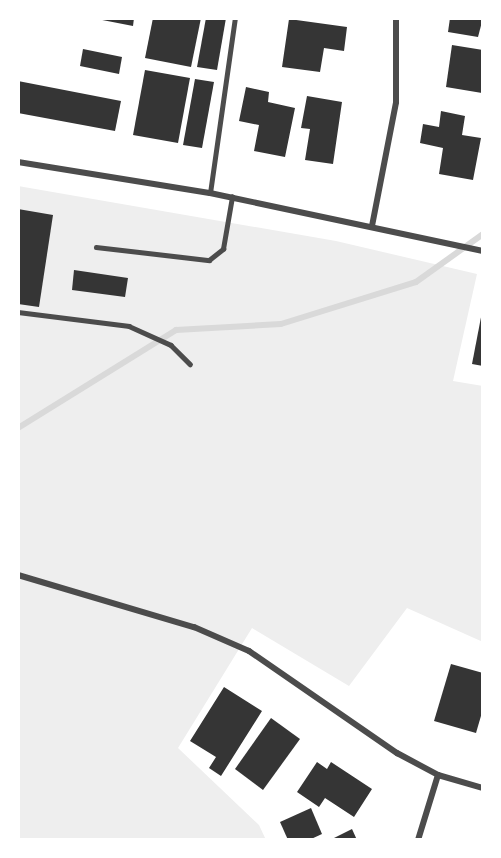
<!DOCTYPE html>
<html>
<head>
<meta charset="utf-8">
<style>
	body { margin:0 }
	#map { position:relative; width:501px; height:858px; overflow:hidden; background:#fff; font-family:"DejaVu Sans",sans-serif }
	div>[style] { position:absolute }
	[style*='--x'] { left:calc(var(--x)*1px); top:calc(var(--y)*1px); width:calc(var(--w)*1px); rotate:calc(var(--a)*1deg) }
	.green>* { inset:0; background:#eee }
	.stream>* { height:6px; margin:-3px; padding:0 3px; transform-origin:3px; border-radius:3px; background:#d9d9d9 }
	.building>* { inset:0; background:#353535 }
	.service>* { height:4.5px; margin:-2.25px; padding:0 2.25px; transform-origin:2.25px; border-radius:2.25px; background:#4c4c4c }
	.minor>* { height:6px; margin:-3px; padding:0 3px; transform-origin:3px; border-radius:3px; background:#4c4c4c }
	span { translate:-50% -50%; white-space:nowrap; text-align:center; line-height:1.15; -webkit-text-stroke:6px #fff; paint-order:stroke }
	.frame { position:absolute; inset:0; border:20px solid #fff; pointer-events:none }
</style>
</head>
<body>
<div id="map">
	<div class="green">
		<div style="clip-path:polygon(18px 186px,336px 241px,477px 274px,453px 381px,483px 386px,483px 642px,407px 608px,349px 686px,252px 628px,178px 748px,259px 825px,266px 840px,18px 840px)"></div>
	</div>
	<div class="stream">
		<div style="--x:18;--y:428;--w:186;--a:-31.8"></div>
		<div style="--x:176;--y:330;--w:105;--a:-3.3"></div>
		<div style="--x:281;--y:324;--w:141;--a:-17.3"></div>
		<div style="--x:416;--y:282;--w:82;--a:-35.6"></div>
	</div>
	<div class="building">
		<div style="clip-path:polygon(92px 18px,134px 18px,133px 26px)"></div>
		<div style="clip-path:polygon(153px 18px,201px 18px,191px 67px,145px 58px)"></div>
		<div style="clip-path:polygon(206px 18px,226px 18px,217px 70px,197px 67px)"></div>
		<div style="clip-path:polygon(450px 18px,483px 18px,478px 37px,448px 32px)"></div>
		<div style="clip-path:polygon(289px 19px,347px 27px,344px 51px,324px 48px,320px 72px,282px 67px)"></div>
		<div style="clip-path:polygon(452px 45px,483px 50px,482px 93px,446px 87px)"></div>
		<div style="clip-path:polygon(83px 49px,122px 57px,119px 74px,80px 66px)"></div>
		<div style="clip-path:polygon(145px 70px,190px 78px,178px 143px,133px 135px)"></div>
		<div style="clip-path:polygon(195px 79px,214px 82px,202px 148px,183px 145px)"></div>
		<div style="clip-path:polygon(18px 81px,121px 101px,115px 131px,18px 113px)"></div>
		<div style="clip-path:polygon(246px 87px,269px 92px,268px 102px,295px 108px,285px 157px,254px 151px,259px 125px,239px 121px)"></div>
		<div style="clip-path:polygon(307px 96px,342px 102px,333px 164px,305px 160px,310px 129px,301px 128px)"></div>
		<div style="clip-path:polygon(441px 111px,465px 116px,462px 135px,481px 138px,473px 180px,439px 174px,443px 148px,420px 143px,423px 124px,439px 127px)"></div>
		<div style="clip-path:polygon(18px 209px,53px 215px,39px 307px,18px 304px)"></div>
		<div style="clip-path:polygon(74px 270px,128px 278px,125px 297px,72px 290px)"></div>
		<div style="clip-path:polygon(482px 312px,483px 312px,483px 366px,472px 364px)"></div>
		<div style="clip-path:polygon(451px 664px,483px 673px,483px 709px,476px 733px,434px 721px)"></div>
		<div style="clip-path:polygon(224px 687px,262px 711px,221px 776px,209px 768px,216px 757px,190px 741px)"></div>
		<div style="clip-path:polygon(271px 718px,300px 739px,263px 790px,235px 769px)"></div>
		<div style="clip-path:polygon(317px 762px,327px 769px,331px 762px,372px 789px,354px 817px,325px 798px,319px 807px,297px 792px)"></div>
		<div style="clip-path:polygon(311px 808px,322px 834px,309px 840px,288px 840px,280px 822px)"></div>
		<div style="clip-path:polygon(352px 829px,357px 840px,330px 840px)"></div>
	</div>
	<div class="service">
		<div style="--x:210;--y:193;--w:177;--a:-81.9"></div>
		<div style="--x:96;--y:247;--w:114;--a:6.6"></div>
		<div style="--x:209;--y:260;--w:18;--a:-38"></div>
		<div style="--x:223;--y:249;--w:53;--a:-80.2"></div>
		<div style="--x:18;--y:312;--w:112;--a:7.2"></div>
		<div style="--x:129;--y:326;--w:46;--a:24.3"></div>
		<div style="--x:171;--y:345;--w:27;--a:45"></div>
	</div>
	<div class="minor">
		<div style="--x:18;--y:162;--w:194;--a:9.2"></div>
		<div style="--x:210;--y:193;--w:279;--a:12"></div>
		<div style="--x:372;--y:226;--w:126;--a:-79"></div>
		<div style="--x:396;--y:102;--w:84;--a:-90"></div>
		<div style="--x:18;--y:575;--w:184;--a:16.5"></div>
		<div style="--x:194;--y:627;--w:60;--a:23.6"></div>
		<div style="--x:249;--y:651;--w:180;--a:34.6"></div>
		<div style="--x:397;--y:753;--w:47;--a:28.2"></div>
		<div style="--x:438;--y:775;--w:47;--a:16.1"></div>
		<div style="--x:418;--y:840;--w:68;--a:-72.9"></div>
	</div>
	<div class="frame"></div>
</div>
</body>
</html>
